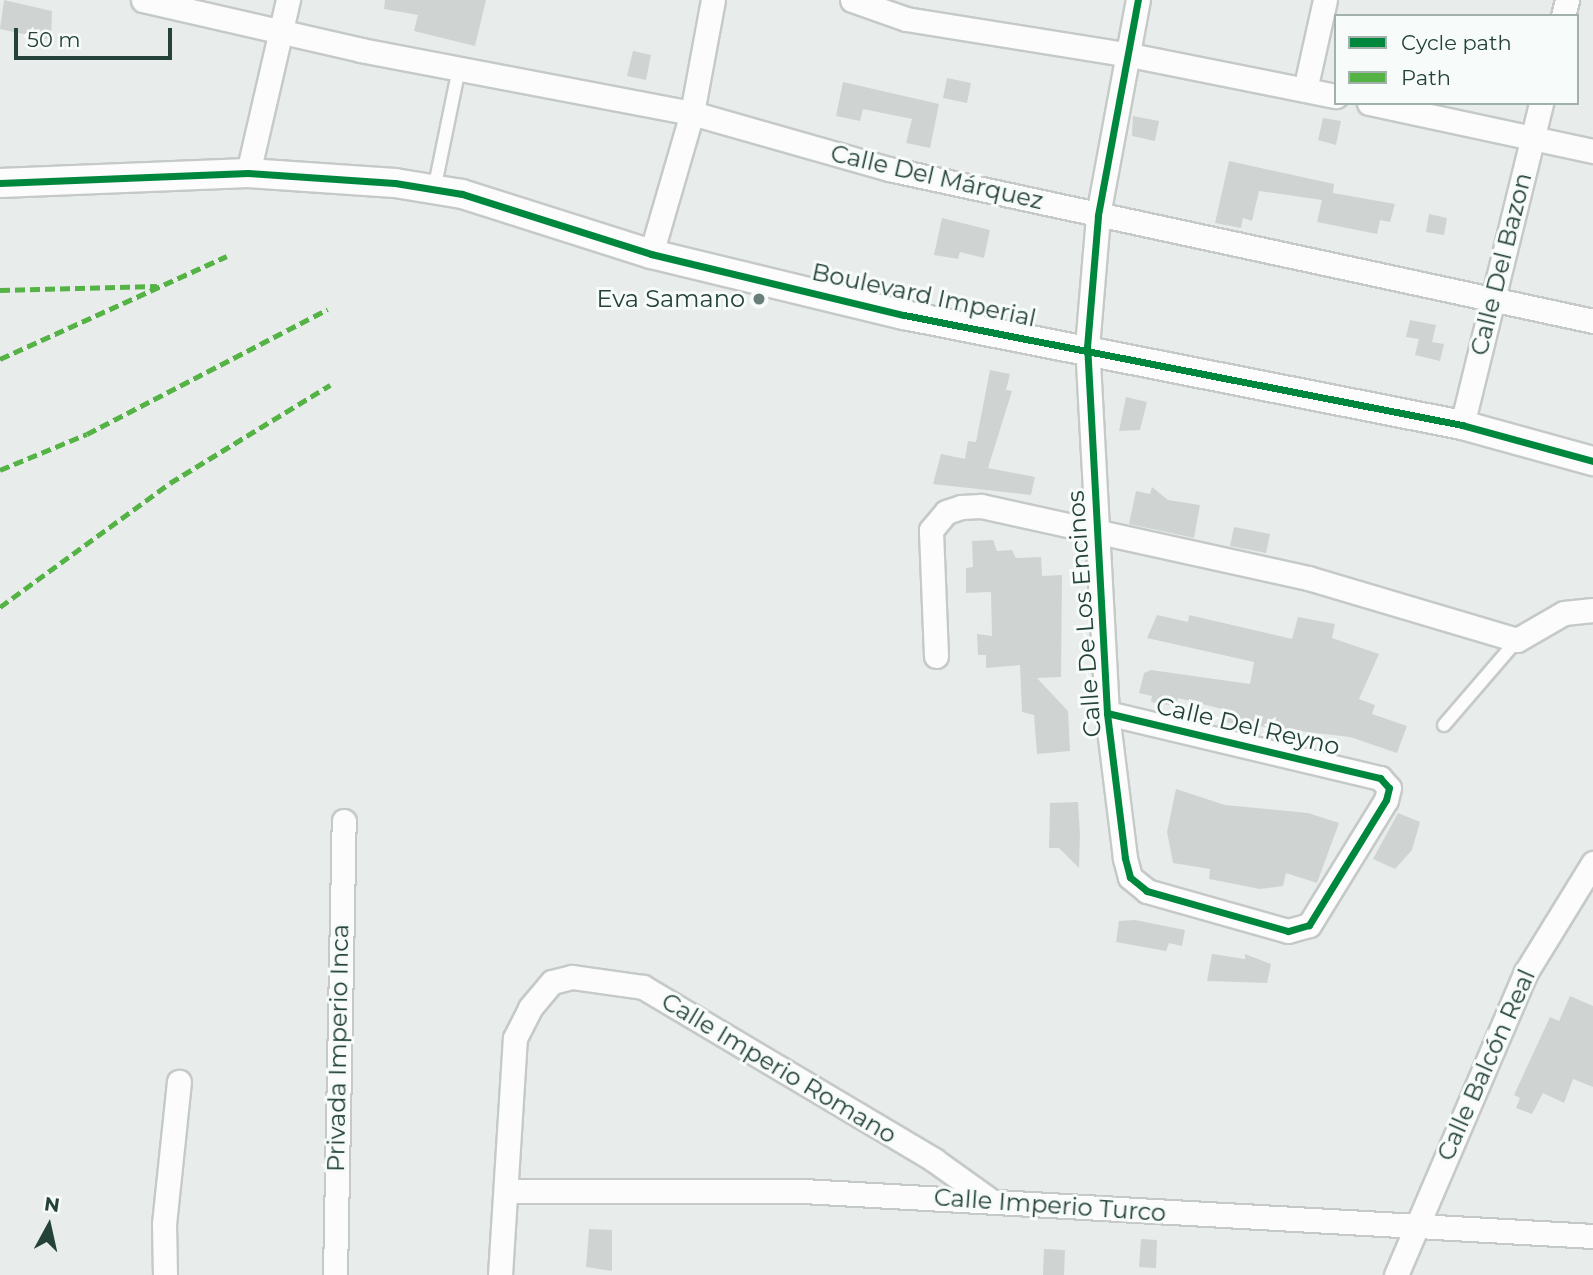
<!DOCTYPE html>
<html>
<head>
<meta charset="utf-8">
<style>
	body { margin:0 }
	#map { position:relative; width:1593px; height:1275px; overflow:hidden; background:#e8edeb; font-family:Montserrat,sans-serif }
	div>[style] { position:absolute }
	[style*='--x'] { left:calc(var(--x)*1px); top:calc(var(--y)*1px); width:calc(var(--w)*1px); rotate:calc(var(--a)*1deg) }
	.building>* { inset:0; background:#cfd4d2 }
	.roads { filter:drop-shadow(2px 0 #c5cac8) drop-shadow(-2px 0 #c5cac8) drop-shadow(0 2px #c5cac8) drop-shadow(0 -2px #c5cac8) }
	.service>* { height:12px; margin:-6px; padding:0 6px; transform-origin:6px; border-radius:6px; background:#fcfcfc }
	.minor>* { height:23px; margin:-11.5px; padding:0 11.5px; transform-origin:11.5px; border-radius:11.5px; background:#fcfcfc }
	.tertiary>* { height:28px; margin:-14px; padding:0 14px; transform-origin:14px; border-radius:14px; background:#fcfcfc }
	.quiet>* { height:5px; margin-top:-2.5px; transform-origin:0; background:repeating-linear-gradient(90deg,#55b346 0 10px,transparent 0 15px) }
	.cycleway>* { height:7px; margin:-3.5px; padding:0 3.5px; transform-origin:3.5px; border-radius:3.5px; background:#00873e }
	.dots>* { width:19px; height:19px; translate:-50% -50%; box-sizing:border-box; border:4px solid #f7fbf9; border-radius:50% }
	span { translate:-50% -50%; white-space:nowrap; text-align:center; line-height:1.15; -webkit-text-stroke:6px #f7fbf9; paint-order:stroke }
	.street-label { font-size:24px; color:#24423a }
	.poi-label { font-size:24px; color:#24423a }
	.right { translate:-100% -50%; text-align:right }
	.legend { position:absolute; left:1334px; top:14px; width:245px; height:91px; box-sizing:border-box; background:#f7fbf9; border:2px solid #a3b1ad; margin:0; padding:9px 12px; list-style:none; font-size:21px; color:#24423a }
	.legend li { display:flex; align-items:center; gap:14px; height:35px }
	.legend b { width:35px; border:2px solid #a3b1ad }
	.north { position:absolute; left:14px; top:1191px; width:70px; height:70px; -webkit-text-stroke:5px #f7fbf9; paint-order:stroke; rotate:8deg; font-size:19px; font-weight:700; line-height:28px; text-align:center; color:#24423a }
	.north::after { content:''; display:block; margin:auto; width:24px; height:32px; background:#24423a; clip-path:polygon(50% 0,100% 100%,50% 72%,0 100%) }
	.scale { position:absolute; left:14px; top:28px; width:158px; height:32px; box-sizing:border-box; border:4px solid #24423a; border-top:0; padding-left:9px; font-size:21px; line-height:24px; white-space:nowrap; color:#24423a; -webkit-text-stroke:5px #f7fbf9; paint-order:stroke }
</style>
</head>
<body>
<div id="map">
	<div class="building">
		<div style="clip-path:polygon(4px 0,52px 11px,51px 40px,0 29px)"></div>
		<div style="clip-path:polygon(385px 0,486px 0,475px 46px,414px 31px,418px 15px,384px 9px)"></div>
		<div style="clip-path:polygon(633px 51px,651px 55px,646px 80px,627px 76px)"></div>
		<div style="clip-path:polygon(947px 78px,971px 83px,967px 103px,943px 98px)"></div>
		<div style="clip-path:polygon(843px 82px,939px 104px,930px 148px,906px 143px,912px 119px,863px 109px,860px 121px,836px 116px)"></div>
		<div style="clip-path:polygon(1133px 116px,1159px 121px,1155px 141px,1132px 136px)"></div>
		<div style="clip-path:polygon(1323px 118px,1341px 121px,1336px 145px,1318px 140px)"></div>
		<div style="clip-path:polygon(1229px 161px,1334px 184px,1333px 193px,1395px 204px,1390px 222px,1380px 220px,1377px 234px,1317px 222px,1322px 200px,1259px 191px,1252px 221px,1243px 218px,1241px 228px,1215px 223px)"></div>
		<div style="clip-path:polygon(1429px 214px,1447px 218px,1444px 235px,1426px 232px)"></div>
		<div style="clip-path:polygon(942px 218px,990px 230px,984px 258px,960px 252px,958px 259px,934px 255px)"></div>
		<div style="clip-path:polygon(1410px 320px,1436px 325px,1432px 342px,1444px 344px,1440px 361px,1415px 355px,1419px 339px,1406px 337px)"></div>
		<div style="clip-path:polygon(990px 370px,1010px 374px,1006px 390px,1012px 391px,988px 468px,1035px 477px,1031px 495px,933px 484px,941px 454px,965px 459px,968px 441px,976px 442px)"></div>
		<div style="clip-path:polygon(1126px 397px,1147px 402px,1140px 430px,1119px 431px)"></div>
		<div style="clip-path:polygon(1152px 487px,1168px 500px,1200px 505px,1194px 538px,1129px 524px,1136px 491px,1150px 494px)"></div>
		<div style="clip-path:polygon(1234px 527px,1270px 534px,1266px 553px,1230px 546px)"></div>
		<div style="clip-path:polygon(993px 540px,997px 551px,1012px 550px,1016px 558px,1041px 557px,1042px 576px,1062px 575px,1061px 677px,1037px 678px,1068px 711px,1070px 751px,1037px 754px,1034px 715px,1022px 712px,1020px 665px,986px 668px,986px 655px,978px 655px,977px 634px,992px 636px,991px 592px,966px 593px,966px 568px,973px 567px,972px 541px)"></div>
		<div style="clip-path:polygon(1157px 615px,1188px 622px,1189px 615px,1292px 639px,1298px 617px,1335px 624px,1332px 638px,1379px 654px,1359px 699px,1375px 705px,1372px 714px,1407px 726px,1397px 753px,1350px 737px,1223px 722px,1226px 710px,1178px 698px,1176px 706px,1151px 702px,1152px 696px,1139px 693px,1144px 673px,1151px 670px,1250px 684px,1254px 662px,1147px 638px)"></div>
		<div style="clip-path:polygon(1176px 789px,1225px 805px,1308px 813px,1339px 823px,1317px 883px,1286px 873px,1283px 886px,1260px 889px,1209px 879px,1210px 869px,1173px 863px,1167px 832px)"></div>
		<div style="clip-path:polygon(1078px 802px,1080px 835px,1079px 868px,1059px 848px,1049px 848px,1050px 803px)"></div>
		<div style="clip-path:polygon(1398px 813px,1420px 822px,1412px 850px,1395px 869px,1373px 859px)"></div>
		<div style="clip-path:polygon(1135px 920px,1185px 930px,1182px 946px,1169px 943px,1166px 951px,1116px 942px,1119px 921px)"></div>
		<div style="clip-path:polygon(1212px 954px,1245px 959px,1245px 954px,1271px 964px,1267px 983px,1207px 981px)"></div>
		<div style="clip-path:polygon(1570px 996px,1593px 1006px,1593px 1087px,1573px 1079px,1564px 1103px,1543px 1093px,1532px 1114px,1516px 1108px,1520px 1098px,1514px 1095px,1550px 1017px,1559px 1021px)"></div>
		<div style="clip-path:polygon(589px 1229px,612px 1230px,612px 1271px,586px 1267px)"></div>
		<div style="clip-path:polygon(1141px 1239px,1157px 1240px,1156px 1268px,1139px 1267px)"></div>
		<div style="clip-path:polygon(1044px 1249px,1065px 1250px,1064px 1275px,1043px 1275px)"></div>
	</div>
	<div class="roads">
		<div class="service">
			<div style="--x:434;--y:190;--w:125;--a:-78.4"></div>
			<div style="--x:1444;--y:725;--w:112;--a:-49.3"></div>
		</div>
		<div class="minor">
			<div style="--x:143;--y:0;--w:224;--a:12.9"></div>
			<div style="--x:361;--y:50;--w:337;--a:10.8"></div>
			<div style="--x:692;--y:113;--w:205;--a:15.9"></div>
			<div style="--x:889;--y:169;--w:720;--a:12.18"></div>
			<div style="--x:852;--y:0;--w:57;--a:19.4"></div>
			<div style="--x:906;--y:19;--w:222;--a:9.1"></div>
			<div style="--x:1125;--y:54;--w:215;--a:11.3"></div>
			<div style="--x:1563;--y:16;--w:16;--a:-76"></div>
			<div style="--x:1305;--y:90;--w:92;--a:-77.5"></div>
			<div style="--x:1369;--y:103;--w:229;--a:12.1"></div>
			<div style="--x:248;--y:173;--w:178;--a:-77"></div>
			<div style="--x:651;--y:254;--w:147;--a:-73.8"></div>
			<div style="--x:692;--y:113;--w:115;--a:-79.5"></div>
			<div style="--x:1462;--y:425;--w:332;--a:-76.2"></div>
			<div style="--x:936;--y:656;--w:126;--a:-92.3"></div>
			<div style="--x:931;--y:530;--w:23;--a:-50"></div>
			<div style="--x:946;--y:512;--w:16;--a:-18"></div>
			<div style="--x:961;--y:507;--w:20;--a:-3"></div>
			<div style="--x:981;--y:506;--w:335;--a:12.4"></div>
			<div style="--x:1308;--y:578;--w:218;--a:16.5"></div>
			<div style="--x:1517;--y:640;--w:54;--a:-29.9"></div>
			<div style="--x:1564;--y:613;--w:29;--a:-6"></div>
			<div style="--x:1107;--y:713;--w:281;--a:13.4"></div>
			<div style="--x:1380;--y:778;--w:13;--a:48"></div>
			<div style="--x:1389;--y:788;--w:12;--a:104"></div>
			<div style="--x:1386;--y:800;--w:147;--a:121.6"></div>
			<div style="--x:1309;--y:925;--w:22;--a:164"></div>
			<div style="--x:1288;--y:931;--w:147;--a:-164.2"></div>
			<div style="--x:1147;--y:891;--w:22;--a:-141"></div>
			<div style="--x:1130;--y:877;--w:20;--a:-105"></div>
			<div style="--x:1125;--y:858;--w:146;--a:-97.1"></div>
			<div style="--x:1107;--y:713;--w:367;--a:-93.1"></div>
			<div style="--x:1087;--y:347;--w:132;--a:-85.2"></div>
			<div style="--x:1098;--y:215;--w:219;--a:-79.5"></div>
			<div style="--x:506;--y:1191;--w:297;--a:0"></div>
			<div style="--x:803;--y:1191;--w:791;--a:3.26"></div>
			<div style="--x:165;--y:1275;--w:51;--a:-91.1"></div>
			<div style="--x:164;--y:1224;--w:143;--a:-84"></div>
			<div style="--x:335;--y:1275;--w:454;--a:-88.9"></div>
			<div style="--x:500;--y:1275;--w:237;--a:-86.4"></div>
			<div style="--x:515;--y:1038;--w:34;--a:-63"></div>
			<div style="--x:530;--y:1008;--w:34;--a:-50"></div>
			<div style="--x:552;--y:982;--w:21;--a:-14"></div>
			<div style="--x:572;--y:977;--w:72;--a:8"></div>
			<div style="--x:643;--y:987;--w:339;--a:30.7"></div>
			<div style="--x:934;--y:1160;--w:69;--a:35.5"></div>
			<div style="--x:1396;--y:1275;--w:330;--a:-66.8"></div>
			<div style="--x:1526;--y:972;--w:128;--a:-58.4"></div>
		</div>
		<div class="tertiary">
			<div style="--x:0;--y:183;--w:248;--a:-2.3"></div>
			<div style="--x:248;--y:173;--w:147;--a:3.9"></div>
			<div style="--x:395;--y:183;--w:68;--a:9.3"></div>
			<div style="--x:462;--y:194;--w:198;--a:17.6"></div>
			<div style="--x:651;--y:254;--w:260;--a:13.6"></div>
			<div style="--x:904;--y:315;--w:569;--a:11.15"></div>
			<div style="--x:1462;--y:425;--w:136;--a:15.4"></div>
		</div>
	</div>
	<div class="quiet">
		<div style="--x:0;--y:290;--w:157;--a:-1.5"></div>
		<div style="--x:0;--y:359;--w:249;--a:-24.4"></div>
		<div style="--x:0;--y:470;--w:94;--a:-22.5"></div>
		<div style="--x:87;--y:434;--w:271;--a:-27.4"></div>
		<div style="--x:0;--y:607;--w:210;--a:-36.1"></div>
		<div style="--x:170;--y:483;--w:188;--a:-31.5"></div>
	</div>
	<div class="cycleway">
		<div style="--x:0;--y:183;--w:248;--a:-2.3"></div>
		<div style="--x:248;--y:173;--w:147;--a:3.9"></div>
		<div style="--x:395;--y:183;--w:68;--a:9.3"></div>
		<div style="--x:462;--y:194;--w:198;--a:17.6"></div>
		<div style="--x:651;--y:254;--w:260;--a:13.6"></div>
		<div style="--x:904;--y:315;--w:569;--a:11.15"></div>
		<div style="--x:1462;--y:425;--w:136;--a:15.4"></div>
		<div style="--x:1107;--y:713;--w:281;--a:13.4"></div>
		<div style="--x:1380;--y:778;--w:13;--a:48"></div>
		<div style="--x:1389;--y:788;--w:12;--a:104"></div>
		<div style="--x:1386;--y:800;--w:147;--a:121.6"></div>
		<div style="--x:1309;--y:925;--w:22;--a:164"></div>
		<div style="--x:1288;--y:931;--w:147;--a:-164.2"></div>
		<div style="--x:1147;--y:891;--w:22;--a:-141"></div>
		<div style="--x:1130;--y:877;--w:20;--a:-105"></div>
		<div style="--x:1125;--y:858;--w:146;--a:-97.1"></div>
		<div style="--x:1107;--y:713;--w:367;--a:-93.1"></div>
		<div style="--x:1087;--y:347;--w:132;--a:-85.2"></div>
		<div style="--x:1098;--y:215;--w:219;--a:-79.5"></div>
	</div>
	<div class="dots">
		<div style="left:759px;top:299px;background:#697e78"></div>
	</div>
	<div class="street-label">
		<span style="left:937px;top:177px;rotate:13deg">Calle Del Márquez</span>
		<span style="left:1501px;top:264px;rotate:-76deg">Calle Del Bazon</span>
		<span style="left:924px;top:295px;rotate:12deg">Boulevard Imperial</span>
		<span style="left:1084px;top:614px;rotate:-94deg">Calle De Los Encinos</span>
		<span style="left:1248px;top:726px;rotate:13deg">Calle Del Reyno</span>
		<span style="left:338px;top:1048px;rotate:-89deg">Privada Imperio Inca</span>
		<span style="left:1486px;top:1065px;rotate:-66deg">Calle Balcón Real</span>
		<span style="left:779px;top:1068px;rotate:31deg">Calle Imperio Romano</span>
		<span style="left:1050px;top:1205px;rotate:4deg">Calle Imperio Turco</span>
	</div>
	<div class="poi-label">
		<span class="right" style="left:745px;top:299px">Eva Samano</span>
	</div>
	<ul class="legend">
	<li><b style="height:9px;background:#00873e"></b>Cycle path</li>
	<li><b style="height:9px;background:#55b346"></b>Path</li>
	</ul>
	<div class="north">N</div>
	<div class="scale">50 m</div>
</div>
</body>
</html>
